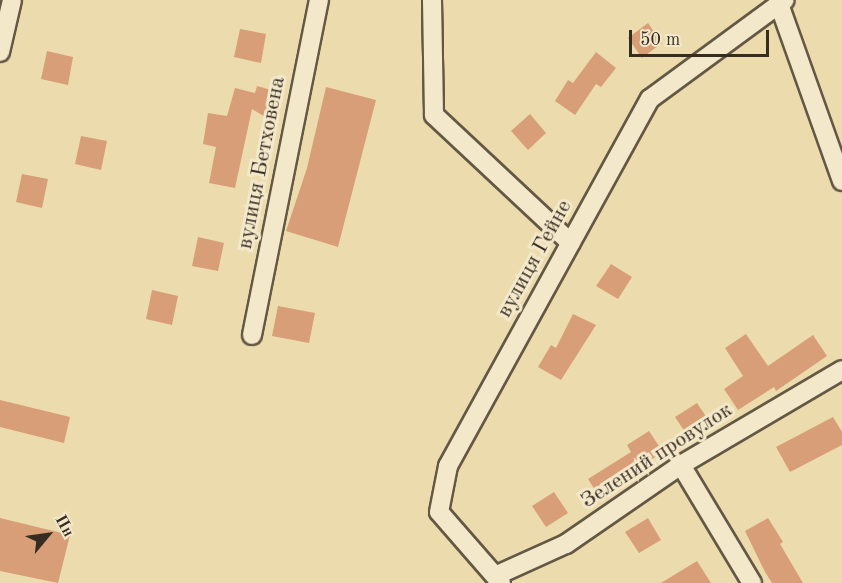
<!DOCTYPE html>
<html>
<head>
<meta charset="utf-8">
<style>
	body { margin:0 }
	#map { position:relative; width:842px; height:583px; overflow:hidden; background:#ecdcad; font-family:"Old Standard TT",serif }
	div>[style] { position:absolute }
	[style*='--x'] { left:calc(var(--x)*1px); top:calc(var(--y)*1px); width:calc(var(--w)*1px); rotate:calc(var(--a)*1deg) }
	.building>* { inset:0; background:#d89e77 }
	.roads { filter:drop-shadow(2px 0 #645845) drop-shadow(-2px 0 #645845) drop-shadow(0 2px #645845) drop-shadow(0 -2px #645845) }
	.minor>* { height:18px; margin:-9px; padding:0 9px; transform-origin:9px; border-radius:9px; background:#f3e8ca }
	span { translate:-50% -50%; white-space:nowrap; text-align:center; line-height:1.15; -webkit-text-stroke:6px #f3e8ca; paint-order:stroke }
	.street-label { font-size:22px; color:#372c22 }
	.north { position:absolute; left:18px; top:505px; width:60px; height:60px; -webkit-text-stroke:4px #f3e8ca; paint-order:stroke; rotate:61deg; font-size:16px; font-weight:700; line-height:24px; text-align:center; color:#372c22 }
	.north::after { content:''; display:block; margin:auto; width:21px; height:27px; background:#372c22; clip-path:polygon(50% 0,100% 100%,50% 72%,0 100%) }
	.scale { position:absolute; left:629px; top:30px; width:140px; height:27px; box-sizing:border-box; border:3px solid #372c22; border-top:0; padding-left:8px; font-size:18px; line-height:21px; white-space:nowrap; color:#372c22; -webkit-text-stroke:4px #f3e8ca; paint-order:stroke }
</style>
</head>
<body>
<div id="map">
	<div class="building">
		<div style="clip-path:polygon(648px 23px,662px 43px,642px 58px,628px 38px)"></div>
		<div style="clip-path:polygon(240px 29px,266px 34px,261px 63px,234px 57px)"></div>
		<div style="clip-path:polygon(47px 51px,73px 57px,68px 85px,41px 79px)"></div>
		<div style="clip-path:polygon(596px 52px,616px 68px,601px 87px,596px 84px,575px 115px,555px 101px,568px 80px,573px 83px)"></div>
		<div style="clip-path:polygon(257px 86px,275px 91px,267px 118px,252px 109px,235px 188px,209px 183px,216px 147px,203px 144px,208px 113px,227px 116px,235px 88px,255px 93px)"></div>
		<div style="clip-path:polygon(326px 87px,376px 100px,338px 247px,286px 231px,307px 168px)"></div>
		<div style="clip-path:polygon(530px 114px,546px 133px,528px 150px,511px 131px)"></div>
		<div style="clip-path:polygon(81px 136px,107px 141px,101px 170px,75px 164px)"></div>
		<div style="clip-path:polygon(22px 174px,48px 179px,42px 208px,16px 202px)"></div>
		<div style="clip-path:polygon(198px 237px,224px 243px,218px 271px,192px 266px)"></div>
		<div style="clip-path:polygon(611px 264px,632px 277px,618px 299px,596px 286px)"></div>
		<div style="clip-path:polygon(152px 290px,178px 296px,172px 325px,146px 319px)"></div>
		<div style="clip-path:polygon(278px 306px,315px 313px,309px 343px,272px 336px)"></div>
		<div style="clip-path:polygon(573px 314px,596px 325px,561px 380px,538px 367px,551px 345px,556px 348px)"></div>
		<div style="clip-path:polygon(746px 334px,768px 366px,813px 335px,827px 356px,776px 391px,774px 387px,738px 410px,724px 389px,743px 376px,725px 348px)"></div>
		<div style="clip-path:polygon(0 400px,70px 417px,64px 443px,0 427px)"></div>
		<div style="clip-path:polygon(697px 403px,711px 424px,689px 438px,675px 417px)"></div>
		<div style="clip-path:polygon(833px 417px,842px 432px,842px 445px,790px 472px,776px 447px)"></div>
		<div style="clip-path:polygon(649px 431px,663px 452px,620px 480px,624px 486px,602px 501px,588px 479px,631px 452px,627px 445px)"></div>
		<div style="clip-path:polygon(554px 492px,568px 513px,546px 527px,532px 506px)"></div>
		<div style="clip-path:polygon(0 518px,70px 535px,58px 583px,0 571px)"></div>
		<div style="clip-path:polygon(648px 518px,661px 540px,639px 553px,625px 532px)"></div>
		<div style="clip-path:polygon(768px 518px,783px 542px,780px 544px,803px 583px,772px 583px,765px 572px,745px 531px)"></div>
		<div style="clip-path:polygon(697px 561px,711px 583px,661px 583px)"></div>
	</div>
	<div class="roads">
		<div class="minor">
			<div style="--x:432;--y:0;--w:115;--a:89"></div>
			<div style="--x:434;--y:115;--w:187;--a:43.1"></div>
			<div style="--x:779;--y:4;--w:188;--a:70.4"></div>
			<div style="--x:0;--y:52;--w:53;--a:-77"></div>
			<div style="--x:252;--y:335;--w:342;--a:-78.7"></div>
			<div style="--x:681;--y:465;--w:138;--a:59"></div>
			<div style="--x:495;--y:576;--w:78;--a:-24.3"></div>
			<div style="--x:566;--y:544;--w:140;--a:-34.5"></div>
			<div style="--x:681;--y:465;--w:187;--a:-30.5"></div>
			<div style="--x:501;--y:583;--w:94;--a:-131.1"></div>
			<div style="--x:439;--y:512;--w:47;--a:-78.9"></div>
			<div style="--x:448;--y:466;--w:419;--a:-61.2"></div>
			<div style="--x:650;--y:99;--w:167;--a:-36.3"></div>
		</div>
	</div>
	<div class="street-label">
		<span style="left:262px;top:163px;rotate:-79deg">вулиця Бетховена</span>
		<span style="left:535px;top:259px;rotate:-61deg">вулиця Гейне</span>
		<span style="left:657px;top:456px;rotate:-33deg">Зелений провулок</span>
	</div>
	<div class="north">Пн</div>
	<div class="scale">50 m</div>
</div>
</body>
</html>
